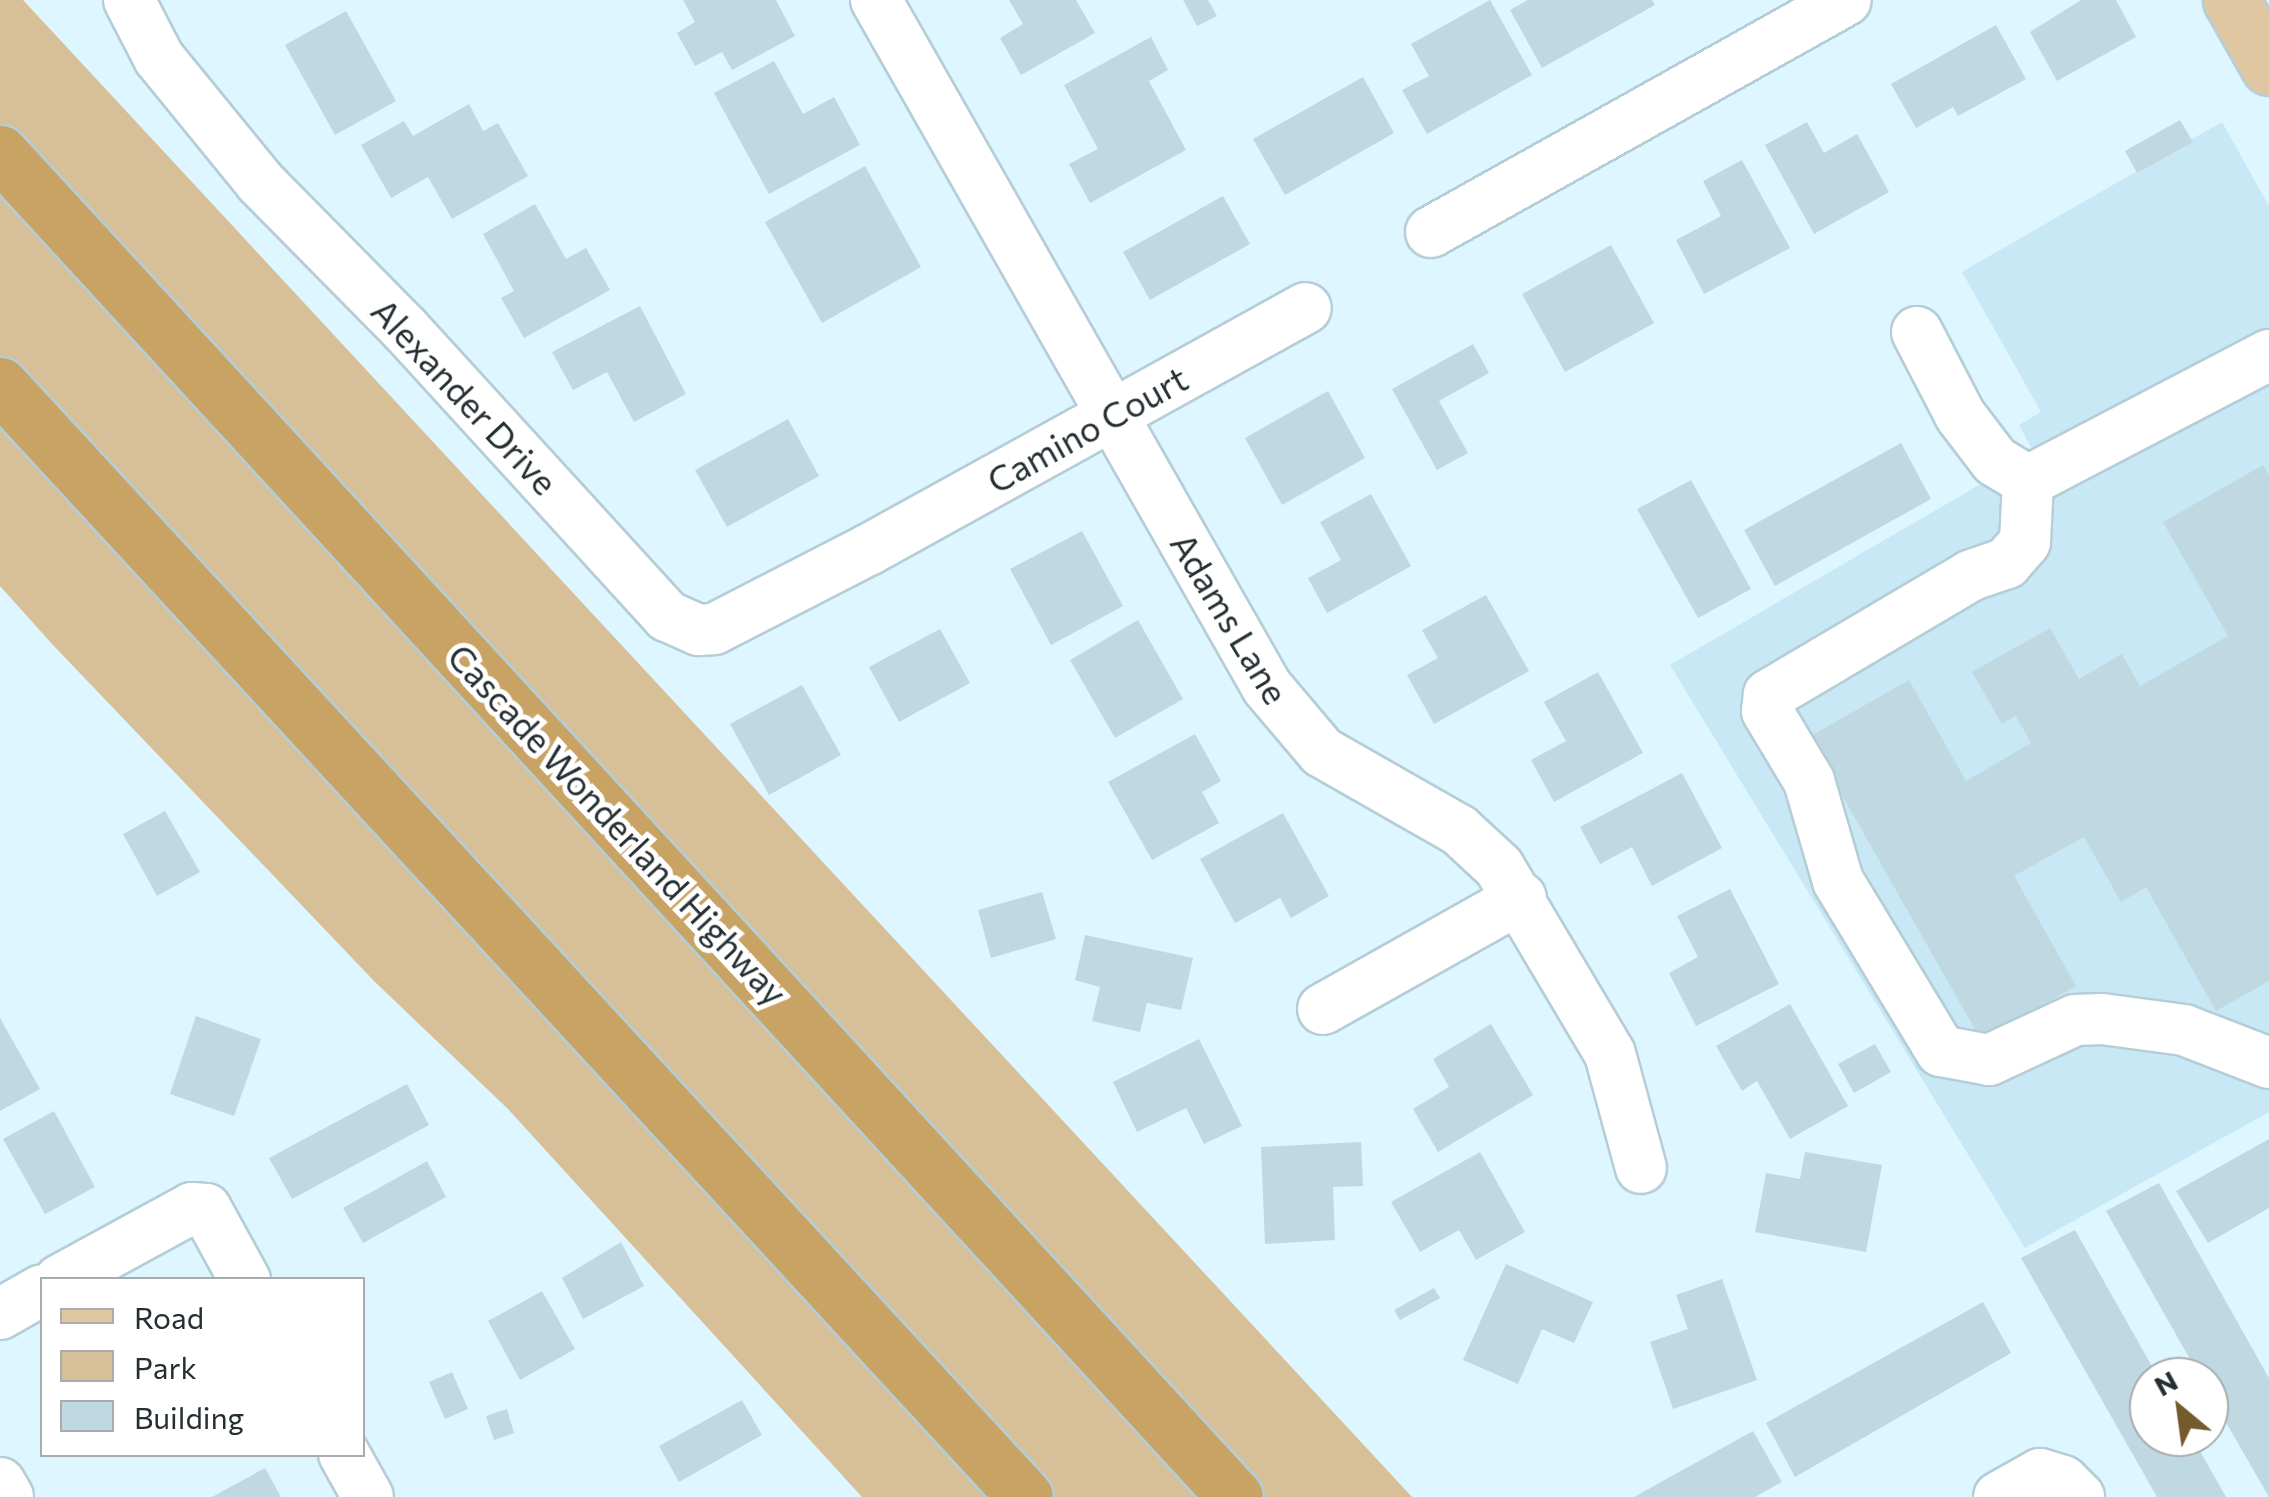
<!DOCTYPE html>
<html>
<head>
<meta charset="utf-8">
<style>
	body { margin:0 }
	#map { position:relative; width:2269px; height:1497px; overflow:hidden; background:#ddf6ff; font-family:Commissioner,sans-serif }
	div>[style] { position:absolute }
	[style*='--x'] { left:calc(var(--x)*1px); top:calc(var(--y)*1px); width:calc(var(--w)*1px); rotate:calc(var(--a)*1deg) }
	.built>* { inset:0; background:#c7e8f4 }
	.green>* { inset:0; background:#d7bf98 }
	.building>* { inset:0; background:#c0d8e1 }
	.roads { filter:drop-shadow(2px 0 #b5cdd6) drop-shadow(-2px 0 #b5cdd6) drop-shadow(0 2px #b5cdd6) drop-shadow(0 -2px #b5cdd6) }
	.minor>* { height:50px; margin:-25px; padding:0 25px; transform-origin:25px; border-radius:25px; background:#fff }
	.major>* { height:55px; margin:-27.5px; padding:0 27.5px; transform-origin:27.5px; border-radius:27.5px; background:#dfc8a1 }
	.highway>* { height:55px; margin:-27.5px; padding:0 27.5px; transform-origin:27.5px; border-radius:27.5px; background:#c9a363 }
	span { translate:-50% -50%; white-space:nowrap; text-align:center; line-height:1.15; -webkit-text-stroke:10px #fff; paint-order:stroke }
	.street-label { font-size:35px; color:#252f32 }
	.legend { position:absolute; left:40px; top:1277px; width:325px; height:180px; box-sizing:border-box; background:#fff; border:2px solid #a8acad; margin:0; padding:12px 18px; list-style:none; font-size:30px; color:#252f32 }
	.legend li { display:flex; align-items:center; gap:20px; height:50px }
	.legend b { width:50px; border:2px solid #a8acad }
	.north { position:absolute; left:2129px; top:1357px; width:100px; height:100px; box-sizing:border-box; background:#fff; border:2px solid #a8acad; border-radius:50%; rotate:331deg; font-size:28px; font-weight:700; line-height:40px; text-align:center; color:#252f32 }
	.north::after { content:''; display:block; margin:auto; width:35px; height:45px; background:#755b2c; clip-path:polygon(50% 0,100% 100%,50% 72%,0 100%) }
</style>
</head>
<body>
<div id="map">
	<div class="built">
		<div style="clip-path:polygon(2222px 122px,2269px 206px,2269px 1112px,2025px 1248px,1670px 665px,2034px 453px,2019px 425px,2041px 412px,1962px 272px)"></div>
	</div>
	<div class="green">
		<div style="clip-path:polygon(0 0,23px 0,1412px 1497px,862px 1497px,507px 1108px,375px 982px,53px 645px,0 586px)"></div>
	</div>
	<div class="building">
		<div style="clip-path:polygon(683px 0,776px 0,795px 36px,732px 70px,722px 52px,695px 66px,677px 33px,695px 22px)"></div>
		<div style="clip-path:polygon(1009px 0,1076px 0,1095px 33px,1021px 75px,1000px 38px,1023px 24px)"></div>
		<div style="clip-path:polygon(1183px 0,1208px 0,1217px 16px,1197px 26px)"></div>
		<div style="clip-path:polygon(1490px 0,1532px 75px,1427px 134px,1402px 90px,1429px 76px,1411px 44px)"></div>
		<div style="clip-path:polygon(1528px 0,1652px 0,1655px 5px,1542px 68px,1510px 10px)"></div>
		<div style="clip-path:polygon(2081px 0,2116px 0,2136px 37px,2057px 81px,2030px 32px)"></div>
		<div style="clip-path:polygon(346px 11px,396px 101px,335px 135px,285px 45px)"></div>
		<div style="clip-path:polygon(1996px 25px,2026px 79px,1958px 116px,1953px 107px,1916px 128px,1891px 84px)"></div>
		<div style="clip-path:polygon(1151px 37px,1168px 70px,1149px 81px,1186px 150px,1090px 203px,1069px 164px,1098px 149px,1064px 85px)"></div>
		<div style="clip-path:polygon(774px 61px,803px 114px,834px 97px,860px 145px,769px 194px,714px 93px)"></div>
		<div style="clip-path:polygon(1363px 77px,1394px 133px,1285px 195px,1253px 139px)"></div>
		<div style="clip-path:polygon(469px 104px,483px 131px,498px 123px,528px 176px,452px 219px,428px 177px,391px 198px,361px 145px,404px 121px,413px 136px)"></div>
		<div style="clip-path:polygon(2180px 120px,2193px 142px,2137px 173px,2125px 151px)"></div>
		<div style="clip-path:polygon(1807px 122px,1824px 153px,1857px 134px,1889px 192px,1814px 234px,1765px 145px)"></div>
		<div style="clip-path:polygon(1742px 160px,1790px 248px,1704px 294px,1676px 240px,1721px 216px,1703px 181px)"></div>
		<div style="clip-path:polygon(865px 166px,921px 267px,822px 323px,765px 222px)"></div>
		<div style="clip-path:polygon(1223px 196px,1250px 244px,1150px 300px,1123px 252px)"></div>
		<div style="clip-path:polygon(535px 204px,566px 259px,586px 248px,610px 290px,524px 338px,501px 298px,514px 291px,483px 234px)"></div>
		<div style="clip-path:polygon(1611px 245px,1654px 323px,1565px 372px,1522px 294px)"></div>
		<div style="clip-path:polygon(640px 306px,686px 394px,634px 422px,607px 372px,573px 390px,552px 352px)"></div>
		<div style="clip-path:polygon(1473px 344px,1489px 373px,1439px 401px,1468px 453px,1437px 470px,1392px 389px)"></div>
		<div style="clip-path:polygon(1328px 391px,1365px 458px,1282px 505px,1245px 438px)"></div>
		<div style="clip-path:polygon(788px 419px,819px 476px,727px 527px,695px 470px)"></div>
		<div style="clip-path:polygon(1901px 443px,1931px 499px,1775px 586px,1744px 530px)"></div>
		<div style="clip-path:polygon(2263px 465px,2269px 475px,2269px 981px,2216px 1011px,2146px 887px,2121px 902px,2084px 837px,2014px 876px,2076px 986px,1981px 1040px,1809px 737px,1909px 680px,1966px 781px,2031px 743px,2016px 716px,2002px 724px,1972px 672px,2050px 628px,2079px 679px,2122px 654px,2140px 686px,2228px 636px,2163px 522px)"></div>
		<div style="clip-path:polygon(1691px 480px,1751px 589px,1698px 618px,1637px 509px)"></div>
		<div style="clip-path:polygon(1371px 494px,1411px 566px,1327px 613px,1308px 578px,1341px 560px,1320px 522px)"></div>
		<div style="clip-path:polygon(1082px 531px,1123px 606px,1051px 645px,1010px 569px)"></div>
		<div style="clip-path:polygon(1486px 595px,1529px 671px,1434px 724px,1407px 675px,1438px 658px,1422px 630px)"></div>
		<div style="clip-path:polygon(1138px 620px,1183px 699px,1115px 738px,1070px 660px)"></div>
		<div style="clip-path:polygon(940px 629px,970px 683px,899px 722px,869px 667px)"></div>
		<div style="clip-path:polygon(1598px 672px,1643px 753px,1554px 802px,1531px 760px,1566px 741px,1544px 702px)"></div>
		<div style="clip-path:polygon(802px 685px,841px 755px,769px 795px,730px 724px)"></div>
		<div style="clip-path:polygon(1195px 734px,1221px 781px,1202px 792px,1219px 823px,1152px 860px,1108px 782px)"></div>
		<div style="clip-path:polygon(1682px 773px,1722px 848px,1652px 886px,1632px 847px,1600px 864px,1580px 827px)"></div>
		<div style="clip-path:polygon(165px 811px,200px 872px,157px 896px,123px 834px)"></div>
		<div style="clip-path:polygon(1283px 813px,1329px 896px,1291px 918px,1280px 898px,1235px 923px,1200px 859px)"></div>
		<div style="clip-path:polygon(1730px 889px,1779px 984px,1696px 1026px,1669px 973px,1698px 957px,1677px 916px)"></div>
		<div style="clip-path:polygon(1042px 892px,1056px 939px,991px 958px,978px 910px)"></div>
		<div style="clip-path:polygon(1085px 935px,1193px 958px,1181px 1010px,1147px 1003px,1140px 1032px,1092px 1021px,1100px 987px,1075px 980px)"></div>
		<div style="clip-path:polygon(1790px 1004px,1848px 1106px,1790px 1139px,1757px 1081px,1742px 1091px,1716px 1046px)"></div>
		<div style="clip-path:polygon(196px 1016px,261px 1039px,234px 1116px,170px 1094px)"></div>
		<div style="clip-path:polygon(0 1018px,40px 1089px,0 1111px)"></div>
		<div style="clip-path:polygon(1491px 1024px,1533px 1095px,1438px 1152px,1413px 1109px,1449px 1087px,1433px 1059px)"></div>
		<div style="clip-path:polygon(1199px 1039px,1242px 1126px,1204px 1144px,1186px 1108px,1137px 1132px,1113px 1082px)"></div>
		<div style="clip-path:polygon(1875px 1044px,1891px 1072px,1854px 1093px,1838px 1064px)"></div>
		<div style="clip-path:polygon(407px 1084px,429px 1125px,292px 1199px,269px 1158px)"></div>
		<div style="clip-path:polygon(54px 1111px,95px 1187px,45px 1214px,3px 1139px)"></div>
		<div style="clip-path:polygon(2269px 1139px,2269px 1208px,2208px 1243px,2176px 1191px)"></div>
		<div style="clip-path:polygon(1361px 1142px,1363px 1186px,1333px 1187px,1335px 1240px,1265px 1244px,1261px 1147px)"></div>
		<div style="clip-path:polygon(1480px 1152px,1525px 1232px,1476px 1260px,1459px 1230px,1420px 1252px,1391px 1202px)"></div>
		<div style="clip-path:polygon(1805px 1152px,1882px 1165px,1866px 1252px,1755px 1232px,1766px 1173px,1800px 1179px)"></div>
		<div style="clip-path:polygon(427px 1161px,446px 1197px,363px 1243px,343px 1208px)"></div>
		<div style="clip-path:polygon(2159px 1183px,2269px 1378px,2269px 1497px,2209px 1393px,2209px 1377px,2200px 1377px,2106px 1211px)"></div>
		<div style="clip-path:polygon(2075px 1230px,2158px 1377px,2149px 1377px,2149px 1437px,2192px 1437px,2226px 1497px,2157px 1497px,2021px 1258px)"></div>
		<div style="clip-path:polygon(621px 1242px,644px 1286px,583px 1319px,562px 1278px)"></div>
		<div style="clip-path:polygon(1506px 1264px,1593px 1302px,1574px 1343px,1542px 1329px,1518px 1384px,1463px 1360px)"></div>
		<div style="clip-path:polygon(1722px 1279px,1757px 1380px,1673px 1409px,1650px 1342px,1688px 1329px,1676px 1295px)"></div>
		<div style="clip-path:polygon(1434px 1288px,1440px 1298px,1400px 1320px,1394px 1310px)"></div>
		<div style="clip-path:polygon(542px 1291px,575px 1349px,520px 1380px,488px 1321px)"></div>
		<div style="clip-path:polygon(1983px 1302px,2011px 1353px,1795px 1477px,1766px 1423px)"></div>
		<div style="clip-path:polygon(452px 1372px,468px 1409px,445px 1419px,429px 1382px)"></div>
		<div style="clip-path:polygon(742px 1400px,762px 1435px,679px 1482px,659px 1446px)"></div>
		<div style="clip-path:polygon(507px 1409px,514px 1433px,494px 1440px,486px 1416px)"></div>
		<div style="clip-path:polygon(1753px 1431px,1782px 1482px,1755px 1497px,1634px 1497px)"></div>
		<div style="clip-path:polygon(265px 1468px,281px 1497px,212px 1497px)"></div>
	</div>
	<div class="roads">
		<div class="minor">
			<div style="--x:129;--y:0;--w:65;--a:62.7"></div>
			<div style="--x:159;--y:58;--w:160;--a:50.8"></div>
			<div style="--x:260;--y:182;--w:206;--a:45.4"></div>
			<div style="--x:405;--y:329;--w:389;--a:47.6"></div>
			<div style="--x:667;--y:616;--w:35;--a:24"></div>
			<div style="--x:699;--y:630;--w:15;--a:-4"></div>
			<div style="--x:714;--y:629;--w:173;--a:-27.2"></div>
			<div style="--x:868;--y:550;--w:500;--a:-28.92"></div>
			<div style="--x:876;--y:0;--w:790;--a:60.35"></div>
			<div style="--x:1267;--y:687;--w:85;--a:49.8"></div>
			<div style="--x:1322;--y:752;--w:158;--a:29.7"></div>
			<div style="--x:1459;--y:830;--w:54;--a:42.8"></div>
			<div style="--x:1499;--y:867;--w:217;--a:59.3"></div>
			<div style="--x:1610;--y:1054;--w:118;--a:74.8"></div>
			<div style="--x:1431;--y:232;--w:475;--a:-29.2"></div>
			<div style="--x:1917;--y:332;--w:93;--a:62.6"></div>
			<div style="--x:1960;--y:415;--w:58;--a:52.7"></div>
			<div style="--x:1995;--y:461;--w:39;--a:31"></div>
			<div style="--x:2028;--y:481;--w:272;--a:-27.6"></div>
			<div style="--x:2028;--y:481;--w:61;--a:92.8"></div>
			<div style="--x:2025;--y:542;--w:28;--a:131"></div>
			<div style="--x:2007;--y:563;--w:39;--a:161"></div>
			<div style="--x:1970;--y:576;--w:234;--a:149.4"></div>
			<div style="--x:1769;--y:695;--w:16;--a:97"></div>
			<div style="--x:1767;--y:711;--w:82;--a:59"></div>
			<div style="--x:1809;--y:781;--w:104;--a:73.8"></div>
			<div style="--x:1838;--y:881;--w:199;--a:58.8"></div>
			<div style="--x:1941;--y:1051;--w:49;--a:10.6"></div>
			<div style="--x:1989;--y:1060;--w:95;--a:-24.9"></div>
			<div style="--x:2075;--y:1020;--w:27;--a:-2"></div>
			<div style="--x:2102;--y:1019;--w:83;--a:7.6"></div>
			<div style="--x:2184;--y:1030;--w:91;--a:21.2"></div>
			<div style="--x:1323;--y:1009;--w:227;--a:-29.3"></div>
			<div style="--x:60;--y:1280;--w:150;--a:-28.6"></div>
			<div style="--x:192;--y:1208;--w:14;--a:4"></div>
			<div style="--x:206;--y:1209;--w:81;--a:61.2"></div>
			<div style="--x:0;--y:1314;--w:48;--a:-29.7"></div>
			<div style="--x:344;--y:1454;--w:49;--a:60.8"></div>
			<div style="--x:0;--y:1483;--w:16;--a:60"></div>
			<div style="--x:1999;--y:1497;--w:47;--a:-29.3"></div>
			<div style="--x:2040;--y:1474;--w:24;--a:17"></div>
			<div style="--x:2063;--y:1481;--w:23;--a:45"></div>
		</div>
		<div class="major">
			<div style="--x:2231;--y:0;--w:77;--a:60.4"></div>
		</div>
		<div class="highway">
			<div style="--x:0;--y:153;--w:1825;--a:47.42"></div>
			<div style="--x:0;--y:385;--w:1512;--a:47.33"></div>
		</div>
	</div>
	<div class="street-label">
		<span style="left:465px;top:396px;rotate:47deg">Alexander Drive</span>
		<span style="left:1087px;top:429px;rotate:-29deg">Camino Court</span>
		<span style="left:1230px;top:618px;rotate:59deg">Adams Lane</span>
		<span style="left:618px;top:824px;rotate:47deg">Cascade Wonderland Highway</span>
	</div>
	<ul class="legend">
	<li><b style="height:12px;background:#dfc8a1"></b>Road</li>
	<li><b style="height:28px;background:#d7bf98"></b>Park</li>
	<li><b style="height:28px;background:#c0d8e1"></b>Building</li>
	</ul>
	<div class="north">N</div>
</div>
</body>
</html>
